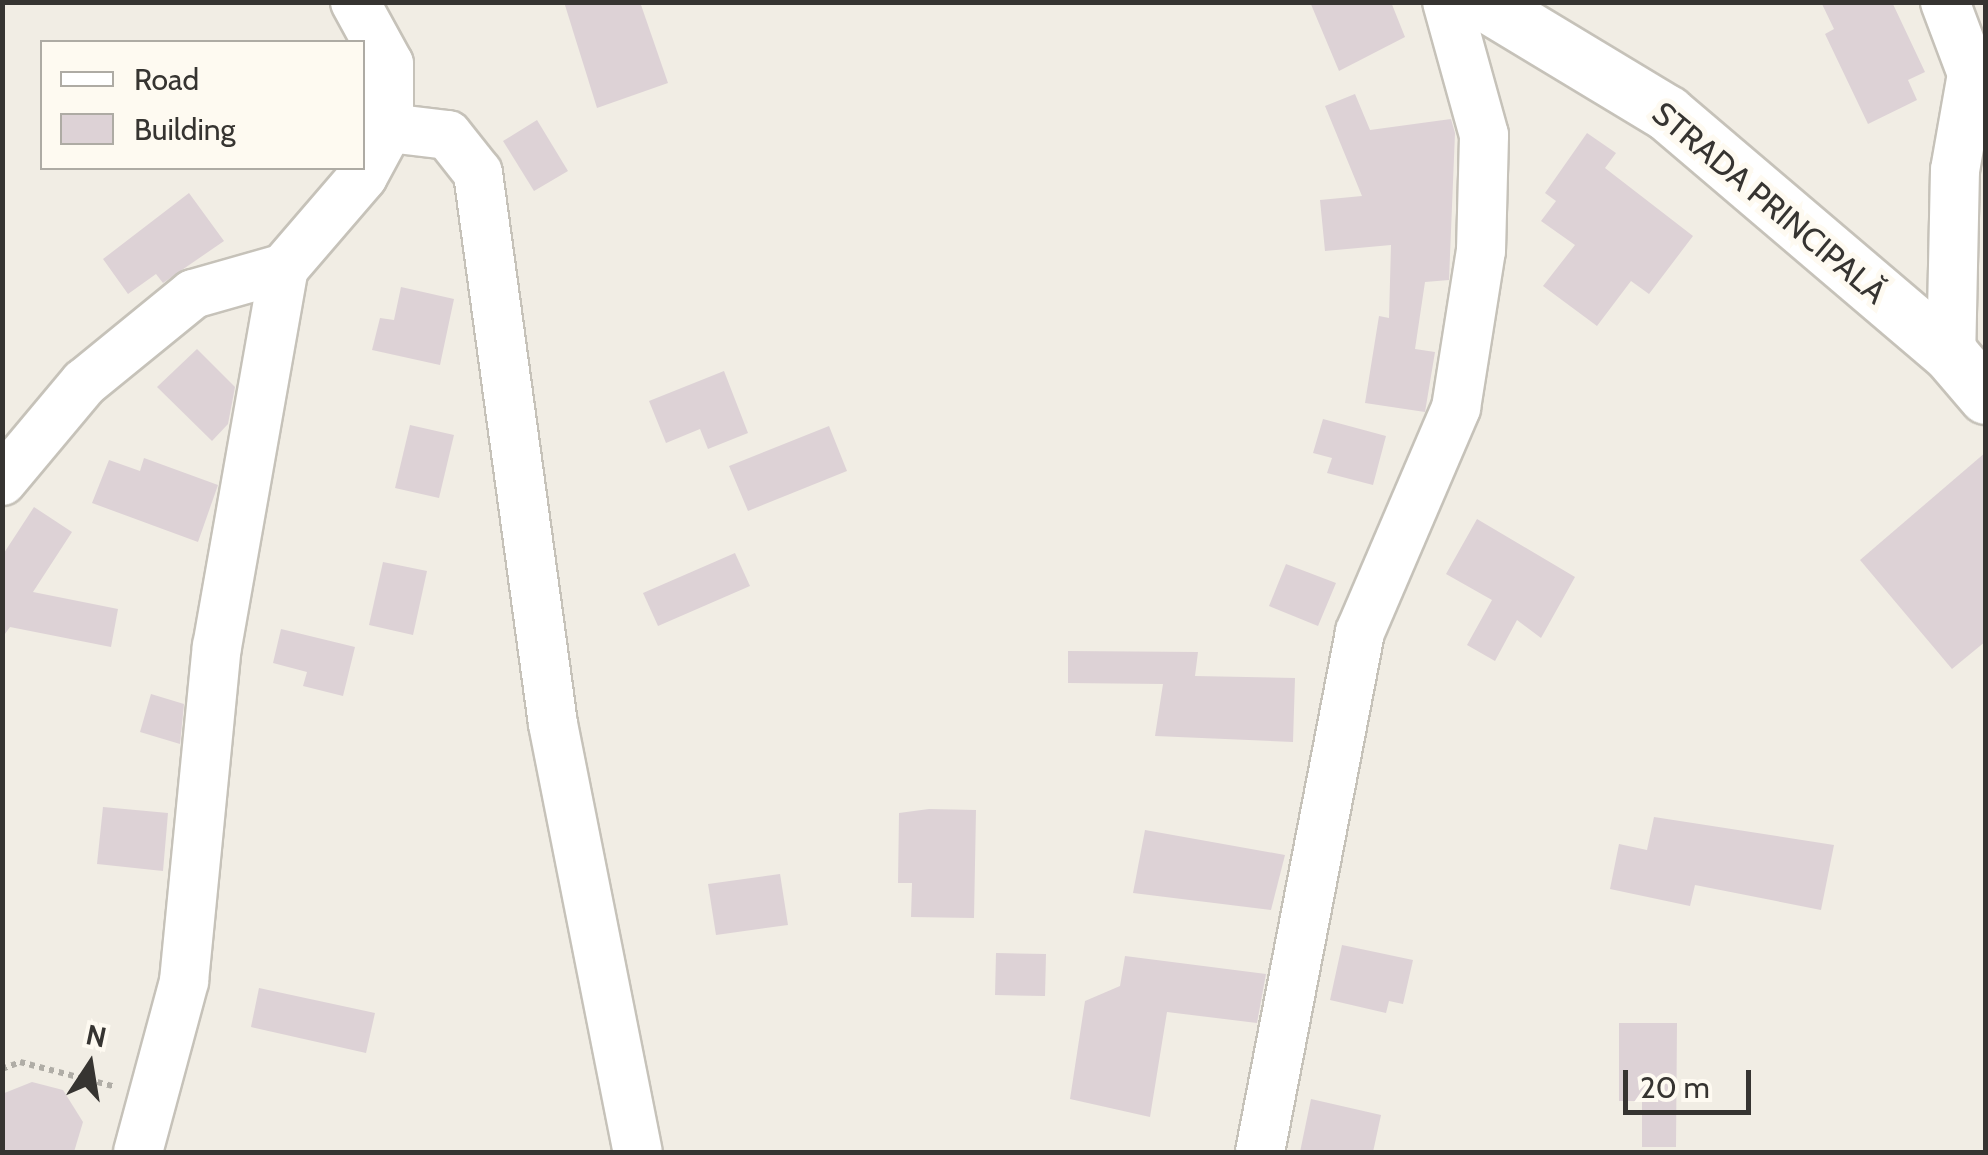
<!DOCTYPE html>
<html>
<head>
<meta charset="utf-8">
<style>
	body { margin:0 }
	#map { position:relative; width:1988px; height:1155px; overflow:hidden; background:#f1ede4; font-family:Cabin,sans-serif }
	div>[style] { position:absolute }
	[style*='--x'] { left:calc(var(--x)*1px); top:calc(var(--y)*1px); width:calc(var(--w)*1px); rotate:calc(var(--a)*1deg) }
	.building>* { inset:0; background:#ddd2d6 }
	.path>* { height:6px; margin-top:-3px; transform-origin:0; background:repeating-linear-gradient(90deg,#b0ada6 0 5px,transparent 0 10px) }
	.roads { filter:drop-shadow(2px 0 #c6c2b9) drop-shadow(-2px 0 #c6c2b9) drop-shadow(0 2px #c6c2b9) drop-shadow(0 -2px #c6c2b9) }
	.minor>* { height:48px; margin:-24px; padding:0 24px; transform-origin:24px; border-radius:24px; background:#fff }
	.tertiary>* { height:55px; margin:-27.5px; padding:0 27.5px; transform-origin:27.5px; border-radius:27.5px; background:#fff }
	span { translate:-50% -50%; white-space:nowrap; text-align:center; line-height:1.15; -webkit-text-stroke:10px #fefaf1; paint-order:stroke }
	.street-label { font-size:32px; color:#363431 }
	.frame { position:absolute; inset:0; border:5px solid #363431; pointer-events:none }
	.legend { position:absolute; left:40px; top:40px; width:325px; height:130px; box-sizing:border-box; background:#fefaf1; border:2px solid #aeaba4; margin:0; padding:12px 18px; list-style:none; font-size:30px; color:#363431 }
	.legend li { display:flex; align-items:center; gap:20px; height:50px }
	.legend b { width:50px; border:2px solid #aeaba4 }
	.north { position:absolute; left:40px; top:1015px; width:100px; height:100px; -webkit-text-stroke:8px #fefaf1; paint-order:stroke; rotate:12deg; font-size:28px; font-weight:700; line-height:40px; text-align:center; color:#363431 }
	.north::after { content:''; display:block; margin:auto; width:35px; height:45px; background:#363431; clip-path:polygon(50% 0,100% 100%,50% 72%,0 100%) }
	.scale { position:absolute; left:1623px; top:1070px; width:128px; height:45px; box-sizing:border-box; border:5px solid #363431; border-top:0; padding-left:12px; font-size:30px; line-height:35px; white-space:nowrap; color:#363431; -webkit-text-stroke:8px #fefaf1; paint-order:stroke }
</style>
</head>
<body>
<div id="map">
	<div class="building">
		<div style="clip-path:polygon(564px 2px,640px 2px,668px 83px,597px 108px)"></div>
		<div style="clip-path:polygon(1310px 2px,1391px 2px,1405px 37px,1339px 71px)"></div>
		<div style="clip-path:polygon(1821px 2px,1892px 2px,1925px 72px,1908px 80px,1917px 100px,1868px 124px,1825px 34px,1834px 29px)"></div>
		<div style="clip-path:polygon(1355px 94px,1370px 130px,1451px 119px,1455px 133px,1449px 280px,1425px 282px,1415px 349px,1435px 352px,1425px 412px,1365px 403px,1379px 316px,1389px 318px,1391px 245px,1325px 251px,1320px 200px,1362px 196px,1325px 106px)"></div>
		<div style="clip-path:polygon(537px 120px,568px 171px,534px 191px,503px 141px)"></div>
		<div style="clip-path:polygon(1587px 133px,1616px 153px,1605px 168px,1693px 236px,1649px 294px,1631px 281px,1597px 326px,1543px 286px,1575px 245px,1541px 221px,1556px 201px,1545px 193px)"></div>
		<div style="clip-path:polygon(189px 193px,224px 241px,163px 283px,156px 274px,128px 294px,103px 259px)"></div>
		<div style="clip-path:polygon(401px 287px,454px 299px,440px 365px,372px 350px,380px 318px,394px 320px)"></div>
		<div style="clip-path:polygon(197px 349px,235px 387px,228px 424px,212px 441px,157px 387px)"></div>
		<div style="clip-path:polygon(724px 371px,748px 433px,708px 449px,700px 429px,666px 443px,649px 401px)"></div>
		<div style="clip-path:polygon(1323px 419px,1386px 436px,1373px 485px,1327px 473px,1332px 458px,1313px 453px)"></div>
		<div style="clip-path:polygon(410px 425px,454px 435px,439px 498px,395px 488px)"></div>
		<div style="clip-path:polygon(829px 426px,847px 471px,748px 511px,729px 466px)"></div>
		<div style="clip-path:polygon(1986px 452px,1986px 641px,1952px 669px,1860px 560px)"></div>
		<div style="clip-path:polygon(144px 458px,218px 485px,198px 542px,92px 503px,109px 460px,140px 471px)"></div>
		<div style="clip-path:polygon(34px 507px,72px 532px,33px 592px,118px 609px,111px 647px,10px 627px,2px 638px,2px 556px)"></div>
		<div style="clip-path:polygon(1477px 519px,1575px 577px,1541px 638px,1517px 620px,1495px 661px,1467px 645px,1492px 600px,1446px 574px)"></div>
		<div style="clip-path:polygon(735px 553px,750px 586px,658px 626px,643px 593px)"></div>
		<div style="clip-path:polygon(383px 562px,427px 571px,413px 635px,369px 625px)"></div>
		<div style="clip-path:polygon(1286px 564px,1336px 583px,1318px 626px,1269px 606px)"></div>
		<div style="clip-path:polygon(281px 629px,355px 647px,343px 696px,303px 686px,307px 672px,273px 663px)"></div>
		<div style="clip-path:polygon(1068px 651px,1198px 652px,1195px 676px,1295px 678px,1293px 742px,1155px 736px,1163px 684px,1068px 683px)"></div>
		<div style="clip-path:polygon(151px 694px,184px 704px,180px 744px,140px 732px)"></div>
		<div style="clip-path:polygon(103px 807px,168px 813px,163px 871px,97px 864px)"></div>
		<div style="clip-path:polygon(929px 809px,976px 810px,974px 918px,911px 917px,912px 883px,898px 883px,899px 813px)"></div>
		<div style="clip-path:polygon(1654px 817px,1834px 845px,1821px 910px,1695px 885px,1690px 906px,1610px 889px,1619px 844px,1647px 850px)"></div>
		<div style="clip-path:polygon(1145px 830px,1285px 855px,1271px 910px,1133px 893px)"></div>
		<div style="clip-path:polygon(780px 874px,788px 925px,716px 935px,708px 884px)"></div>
		<div style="clip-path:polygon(1342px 945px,1413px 960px,1403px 1004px,1389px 1001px,1386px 1013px,1330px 1000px)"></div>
		<div style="clip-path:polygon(996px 953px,1046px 954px,1045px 996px,995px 995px)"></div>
		<div style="clip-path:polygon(1125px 956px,1266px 974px,1257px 1023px,1167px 1012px,1150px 1117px,1070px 1099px,1085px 1001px,1120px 986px)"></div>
		<div style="clip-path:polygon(259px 988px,375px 1013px,366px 1053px,251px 1027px)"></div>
		<div style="clip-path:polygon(1619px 1023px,1677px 1023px,1676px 1147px,1642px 1147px,1642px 1101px,1619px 1101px)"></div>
		<div style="clip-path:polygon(32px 1082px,63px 1090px,83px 1122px,74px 1152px,2px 1152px,2px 1094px)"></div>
		<div style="clip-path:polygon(1311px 1099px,1381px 1115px,1373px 1152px,1300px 1152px)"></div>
	</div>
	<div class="path">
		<div style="--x:2;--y:1069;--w:19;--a:-21"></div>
		<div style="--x:20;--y:1062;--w:96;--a:14.5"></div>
	</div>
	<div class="roads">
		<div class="minor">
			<div style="--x:1945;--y:2;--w:77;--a:69.4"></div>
			<div style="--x:1972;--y:74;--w:97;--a:100"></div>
			<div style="--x:1955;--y:170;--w:185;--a:91.2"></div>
			<div style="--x:389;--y:128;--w:59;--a:6.8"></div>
			<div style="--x:448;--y:135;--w:48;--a:51.7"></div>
			<div style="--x:478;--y:173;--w:556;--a:82.25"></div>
			<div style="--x:553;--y:724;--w:436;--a:78.8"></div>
			<div style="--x:2;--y:481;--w:128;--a:-50.1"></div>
			<div style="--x:84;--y:383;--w:141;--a:-39.2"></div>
			<div style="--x:193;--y:294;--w:95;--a:-15.9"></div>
			<div style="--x:138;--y:1152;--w:177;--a:-74.9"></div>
			<div style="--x:184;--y:981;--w:336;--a:-84.4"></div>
			<div style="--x:217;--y:647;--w:385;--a:-80"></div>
			<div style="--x:284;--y:268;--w:121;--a:-49.3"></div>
			<div style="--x:363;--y:176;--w:55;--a:-61.6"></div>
			<div style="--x:389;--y:128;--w:64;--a:-90"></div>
			<div style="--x:389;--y:64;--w:71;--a:-118.7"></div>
			<div style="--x:1260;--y:1152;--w:530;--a:-79.11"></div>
			<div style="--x:1360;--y:632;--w:244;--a:-66.8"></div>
			<div style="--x:1456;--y:408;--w:159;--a:-81"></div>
			<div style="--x:1481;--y:251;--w:116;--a:-88.5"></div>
			<div style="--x:1484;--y:135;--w:138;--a:-105.5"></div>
		</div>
		<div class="tertiary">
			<div style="--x:1483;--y:2;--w:215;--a:31.1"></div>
			<div style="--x:1667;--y:113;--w:373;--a:40.4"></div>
			<div style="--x:1951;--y:355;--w:54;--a:49.5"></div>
		</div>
	</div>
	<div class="street-label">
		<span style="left:1769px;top:203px;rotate:40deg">STRADA PRINCIPALĂ</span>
	</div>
	<div class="frame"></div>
	<ul class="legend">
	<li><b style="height:12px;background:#fff"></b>Road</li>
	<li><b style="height:28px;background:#ddd2d6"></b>Building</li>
	</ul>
	<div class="north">N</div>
	<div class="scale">20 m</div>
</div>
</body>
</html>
